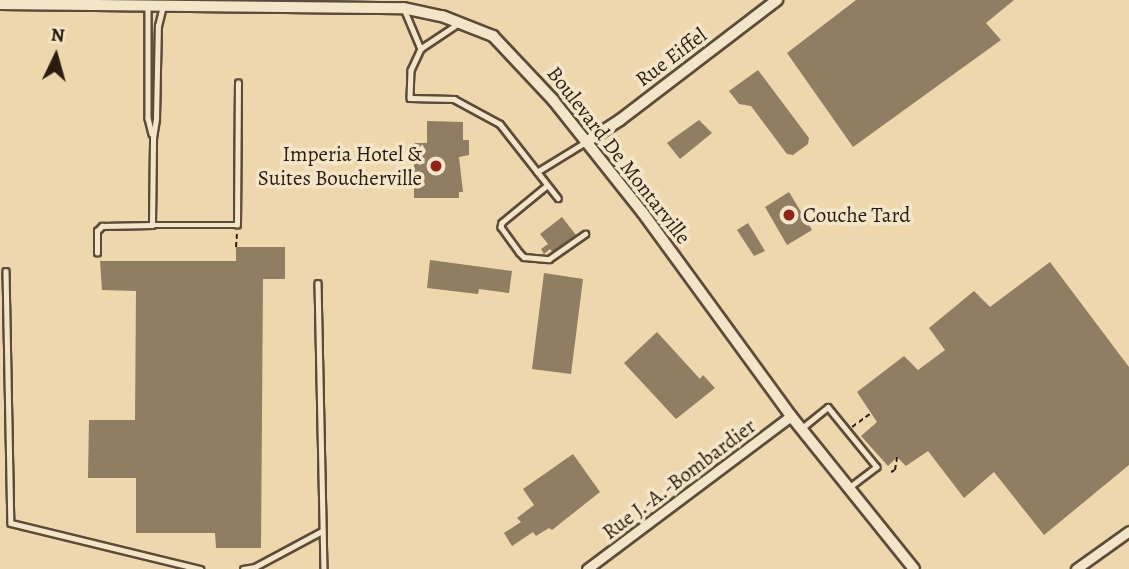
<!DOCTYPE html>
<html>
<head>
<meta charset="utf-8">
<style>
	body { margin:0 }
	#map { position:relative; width:1129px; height:569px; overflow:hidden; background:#eed7ac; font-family:Alegreya,serif }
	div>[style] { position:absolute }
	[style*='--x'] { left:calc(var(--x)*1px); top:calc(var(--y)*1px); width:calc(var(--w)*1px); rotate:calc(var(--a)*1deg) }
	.building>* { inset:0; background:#907d62 }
	.path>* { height:2px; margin-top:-1px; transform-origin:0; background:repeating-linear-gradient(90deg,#2b1c11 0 5px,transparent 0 8.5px) }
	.roads { filter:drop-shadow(2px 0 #5c4b38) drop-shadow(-2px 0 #5c4b38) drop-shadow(0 2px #5c4b38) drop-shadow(0 -2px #5c4b38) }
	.service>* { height:4.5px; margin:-2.25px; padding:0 2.25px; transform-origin:2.25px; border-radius:2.25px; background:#f4e5c9 }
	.minor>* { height:9px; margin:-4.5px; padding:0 4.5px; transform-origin:4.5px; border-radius:4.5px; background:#f4e5c9 }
	.tertiary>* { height:10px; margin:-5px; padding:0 5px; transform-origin:5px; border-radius:5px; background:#f4e5c9 }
	.dots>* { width:19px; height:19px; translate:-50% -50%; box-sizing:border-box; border:4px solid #f4e5c9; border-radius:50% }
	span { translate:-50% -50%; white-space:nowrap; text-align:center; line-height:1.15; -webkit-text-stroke:7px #f4e5c9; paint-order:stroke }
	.street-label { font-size:21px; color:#2b1c11 }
	.poi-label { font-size:21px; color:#2b1c11 }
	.right { translate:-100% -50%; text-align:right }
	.left { translate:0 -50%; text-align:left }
	.north { position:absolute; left:21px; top:21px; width:70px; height:70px; -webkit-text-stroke:5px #f4e5c9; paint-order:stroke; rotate:5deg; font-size:19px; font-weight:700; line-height:28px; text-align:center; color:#2b1c11 }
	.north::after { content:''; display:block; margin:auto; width:24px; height:32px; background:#2b1c11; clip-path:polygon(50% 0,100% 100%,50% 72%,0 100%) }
</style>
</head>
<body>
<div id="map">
	<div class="building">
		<div style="clip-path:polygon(856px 0,1014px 0,986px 23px,1001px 40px,853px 147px,787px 53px)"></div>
		<div style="clip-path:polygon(758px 70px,809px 138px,808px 144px,793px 155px,787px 154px,751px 106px,739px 104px,729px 91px)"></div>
		<div style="clip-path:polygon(699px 120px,712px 133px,680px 159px,667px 143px)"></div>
		<div style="clip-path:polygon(427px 121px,463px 122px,463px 140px,469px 140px,469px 155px,459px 157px,463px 192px,459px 192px,459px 198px,414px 198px,414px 143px,427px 143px)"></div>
		<div style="clip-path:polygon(789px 192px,812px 230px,787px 245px,765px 207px)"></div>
		<div style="clip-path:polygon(562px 217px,576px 235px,553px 253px,550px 249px,544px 254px,541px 249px,548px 244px,540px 234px)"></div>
		<div style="clip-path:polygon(748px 223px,765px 251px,754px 256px,737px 230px)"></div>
		<div style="clip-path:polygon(236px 247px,285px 247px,285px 279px,263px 279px,261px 548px,216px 548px,215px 533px,136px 533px,136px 478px,88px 478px,89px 420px,135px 420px,136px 291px,102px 290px,100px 261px,236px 261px)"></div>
		<div style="clip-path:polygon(430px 260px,512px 271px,509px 293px,479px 289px,478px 294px,427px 288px)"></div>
		<div style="clip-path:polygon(1050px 262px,1129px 367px,1129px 465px,1044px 535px,994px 472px,964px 498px,928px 451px,906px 466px,897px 457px,888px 466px,861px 436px,877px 422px,857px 392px,904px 356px,918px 370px,945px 350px,929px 328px,974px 291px,990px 307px)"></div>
		<div style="clip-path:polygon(544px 273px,583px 279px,571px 374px,532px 369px)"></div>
		<div style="clip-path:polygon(657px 332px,700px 379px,703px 375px,715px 388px,676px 419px,624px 363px)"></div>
		<div style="clip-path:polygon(573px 454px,600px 492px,552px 530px,549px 528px,536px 536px,533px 532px,512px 546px,504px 533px,521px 522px,517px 518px,534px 505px,523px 489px)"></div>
	</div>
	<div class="path">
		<div style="--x:236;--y:247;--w:14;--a:-86"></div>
		<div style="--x:852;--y:427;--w:24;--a:-36"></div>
		<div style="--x:891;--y:472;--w:4;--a:-27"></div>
		<div style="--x:895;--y:470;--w:13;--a:-81"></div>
	</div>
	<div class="roads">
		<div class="service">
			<div style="--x:148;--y:7;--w:111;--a:90"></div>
			<div style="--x:148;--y:118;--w:16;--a:76"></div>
			<div style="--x:405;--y:11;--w:41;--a:67.2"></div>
			<div style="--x:457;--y:25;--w:43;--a:146.3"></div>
			<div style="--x:421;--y:49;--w:23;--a:115"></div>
			<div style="--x:411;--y:70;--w:28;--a:92"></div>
			<div style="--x:410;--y:98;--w:44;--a:1.3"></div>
			<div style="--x:454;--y:99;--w:52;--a:28.5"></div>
			<div style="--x:500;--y:124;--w:94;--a:51.9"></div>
			<div style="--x:537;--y:172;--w:55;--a:-31.7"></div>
			<div style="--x:547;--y:186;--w:58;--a:140.6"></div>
			<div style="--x:502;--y:223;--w:4;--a:104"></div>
			<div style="--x:501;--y:227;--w:31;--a:54"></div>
			<div style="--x:519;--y:252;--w:7;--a:45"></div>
			<div style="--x:524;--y:257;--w:25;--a:5"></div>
			<div style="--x:549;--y:259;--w:44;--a:-34.8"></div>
			<div style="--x:152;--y:225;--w:85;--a:0"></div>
			<div style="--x:237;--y:225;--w:142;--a:-89.6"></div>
			<div style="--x:97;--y:253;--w:22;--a:-90"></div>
			<div style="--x:97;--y:231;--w:7;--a:-45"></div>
			<div style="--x:102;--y:226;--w:50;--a:-1.1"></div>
			<div style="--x:152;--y:225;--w:87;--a:-89.3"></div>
			<div style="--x:153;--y:138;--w:20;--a:-81"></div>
			<div style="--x:156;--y:118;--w:92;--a:-88.8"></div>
			<div style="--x:158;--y:26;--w:21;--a:-76"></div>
			<div style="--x:6;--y:271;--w:252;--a:88.9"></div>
			<div style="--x:11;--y:523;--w:195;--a:13.7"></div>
			<div style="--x:318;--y:283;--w:286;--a:88.8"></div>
			<div style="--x:802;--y:428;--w:33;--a:-39"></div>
			<div style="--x:828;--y:407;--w:77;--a:50.8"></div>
			<div style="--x:877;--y:467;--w:35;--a:143"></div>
			<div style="--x:243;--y:569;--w:12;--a:-9"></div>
			<div style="--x:255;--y:567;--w:76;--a:-28.2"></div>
		</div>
		<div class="minor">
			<div style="--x:587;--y:569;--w:255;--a:-36.9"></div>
			<div style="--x:1076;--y:569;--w:65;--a:-35.6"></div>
		</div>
		<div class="tertiary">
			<div style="--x:0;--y:4;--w:403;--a:0.6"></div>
			<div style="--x:403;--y:8;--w:40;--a:12"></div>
			<div style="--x:442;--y:16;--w:55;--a:21.4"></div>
			<div style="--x:493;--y:36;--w:88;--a:46.8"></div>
			<div style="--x:553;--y:100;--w:144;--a:51.5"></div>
			<div style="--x:643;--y:213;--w:251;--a:53.9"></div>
			<div style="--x:791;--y:416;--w:196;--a:51.2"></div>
			<div style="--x:586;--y:142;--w:40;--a:-32.9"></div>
			<div style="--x:620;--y:120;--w:198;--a:-37.4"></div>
		</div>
	</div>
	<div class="dots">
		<div style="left:436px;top:166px;background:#8f2418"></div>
		<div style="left:789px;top:215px;background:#8f2418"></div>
	</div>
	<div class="street-label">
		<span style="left:671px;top:57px;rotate:-37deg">Rue Eiffel</span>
		<span style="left:619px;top:155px;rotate:52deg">Boulevard De Montarville</span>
		<span style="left:679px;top:479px;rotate:-37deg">Rue J.-A.-Bombardier</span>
	</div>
	<div class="poi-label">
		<span class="right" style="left:422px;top:166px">Imperia Hotel &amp;<br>Suites Boucherville</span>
		<span class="left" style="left:803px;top:215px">Couche Tard</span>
	</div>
	<div class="north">N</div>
</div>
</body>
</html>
